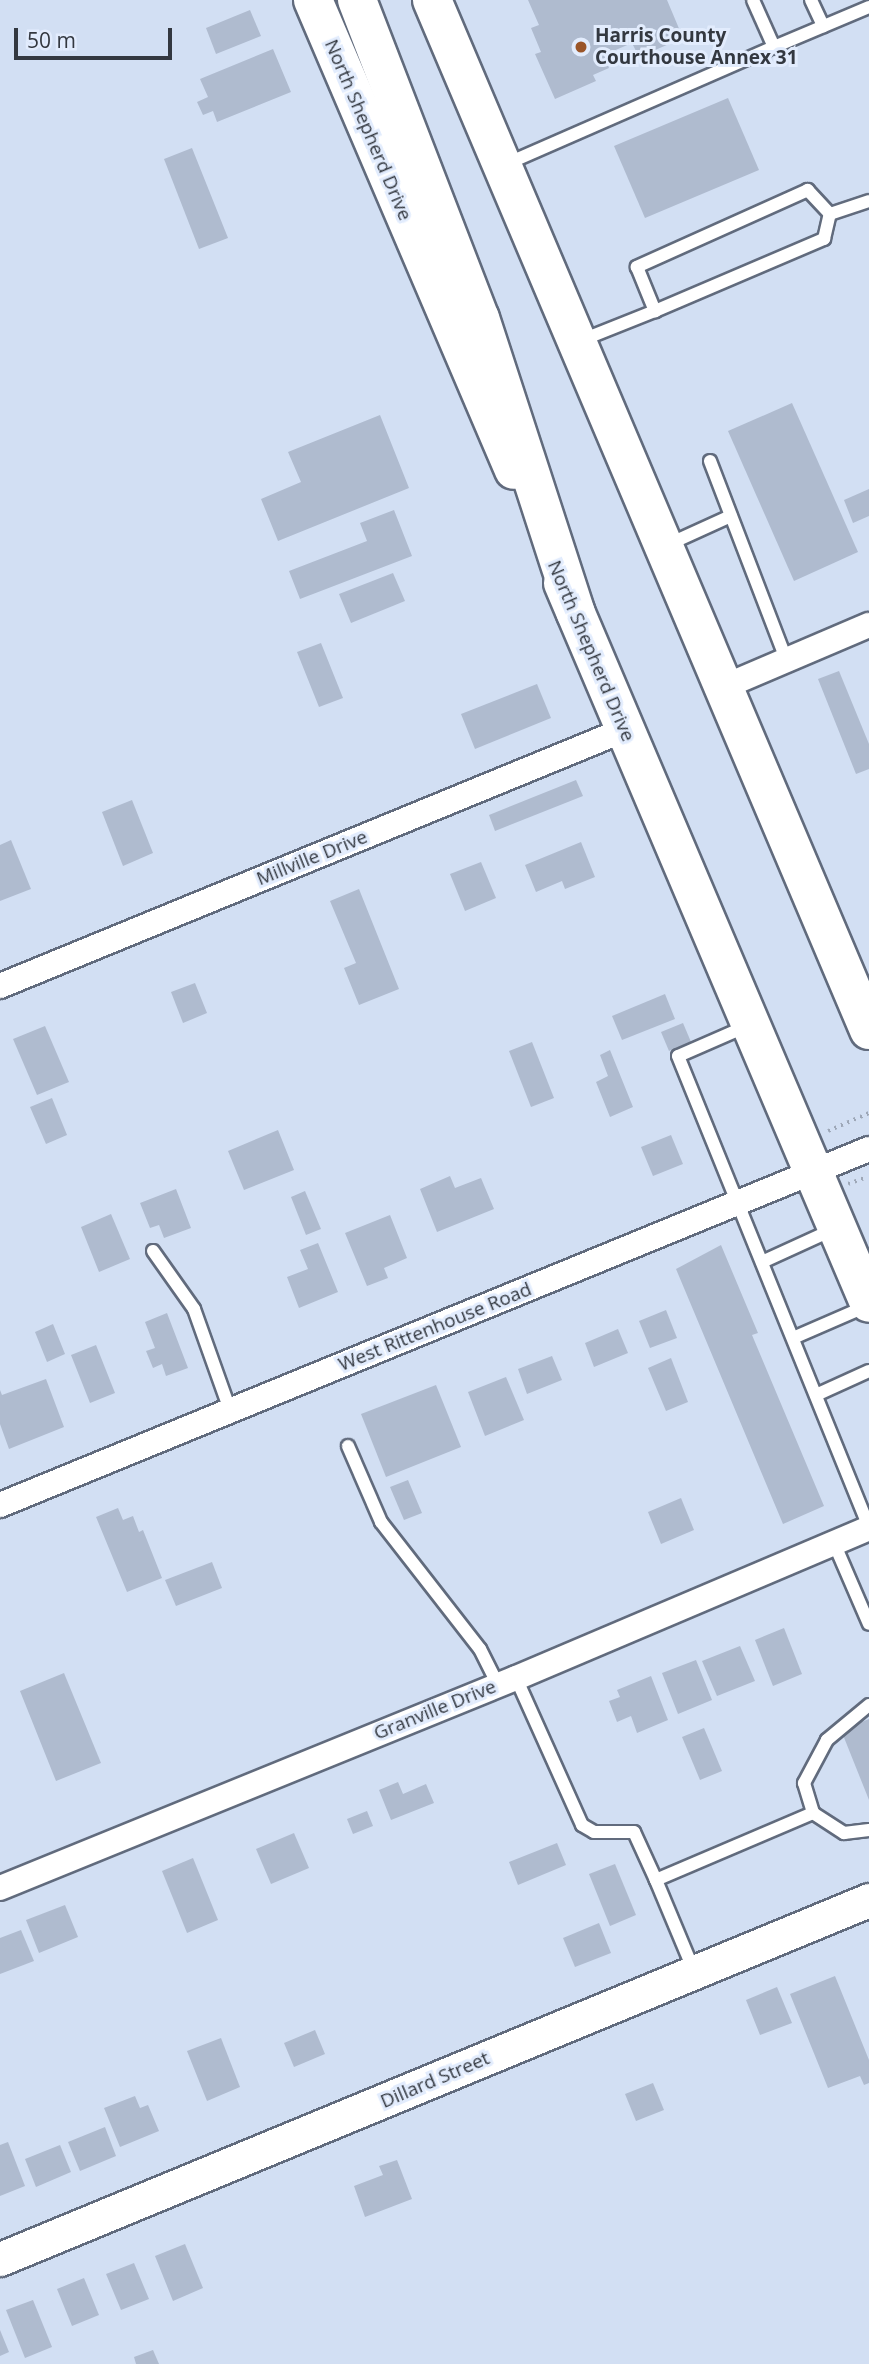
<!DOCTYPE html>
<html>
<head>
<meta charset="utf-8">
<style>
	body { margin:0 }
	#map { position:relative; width:869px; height:2364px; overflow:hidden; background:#d2dff3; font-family:"Open Sans",sans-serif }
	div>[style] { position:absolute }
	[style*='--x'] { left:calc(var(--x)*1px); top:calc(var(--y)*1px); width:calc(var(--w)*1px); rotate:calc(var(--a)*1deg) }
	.building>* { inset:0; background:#afbbcf }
	.path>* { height:3.5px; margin-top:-1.75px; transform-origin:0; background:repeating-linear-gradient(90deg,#9da7b7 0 2px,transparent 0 7px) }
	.roads { filter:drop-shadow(2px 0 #616b7d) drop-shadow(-2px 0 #616b7d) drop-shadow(0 2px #616b7d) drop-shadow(0 -2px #616b7d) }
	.lane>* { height:12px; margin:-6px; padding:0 6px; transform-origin:6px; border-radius:6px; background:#fff }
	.street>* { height:24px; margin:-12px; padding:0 12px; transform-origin:12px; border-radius:12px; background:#fff }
	.secondary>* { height:33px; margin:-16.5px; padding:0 16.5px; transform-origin:16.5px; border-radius:16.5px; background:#fff }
	.primary>* { height:38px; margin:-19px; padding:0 19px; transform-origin:19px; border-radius:19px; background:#fff }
	.highway>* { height:38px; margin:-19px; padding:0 19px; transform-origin:19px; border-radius:19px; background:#fff }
	.dots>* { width:19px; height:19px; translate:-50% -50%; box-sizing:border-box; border:4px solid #e2ecfd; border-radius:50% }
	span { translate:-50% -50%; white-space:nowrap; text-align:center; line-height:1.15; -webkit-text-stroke:6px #e2ecfd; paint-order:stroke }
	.poi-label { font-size:19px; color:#333840; font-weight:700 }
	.left { translate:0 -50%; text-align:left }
	.street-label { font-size:19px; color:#333840 }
	.scale { position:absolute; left:14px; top:28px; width:158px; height:32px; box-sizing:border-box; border:4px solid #333840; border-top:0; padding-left:9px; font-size:21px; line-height:24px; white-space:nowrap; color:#333840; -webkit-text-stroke:5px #e2ecfd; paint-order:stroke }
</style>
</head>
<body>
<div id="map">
	<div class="building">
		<div style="clip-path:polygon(528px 0,667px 0,683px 38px,639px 57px,632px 43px,604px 55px,609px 68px,593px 75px,596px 81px,555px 99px,535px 54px,541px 52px,531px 28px,539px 25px)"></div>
		<div style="clip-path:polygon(250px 10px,261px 36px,216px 54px,206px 28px)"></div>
		<div style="clip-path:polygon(273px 49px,291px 92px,217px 122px,213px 111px,203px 115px,197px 102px,208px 97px,200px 79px)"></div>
		<div style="clip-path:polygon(728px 98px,759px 170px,645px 218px,614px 146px)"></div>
		<div style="clip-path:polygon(192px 148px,228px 238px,199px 249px,164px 159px)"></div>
		<div style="clip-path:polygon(792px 403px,858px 552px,794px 581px,728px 431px)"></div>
		<div style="clip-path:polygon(380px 415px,409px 488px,278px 541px,261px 499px,301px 482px,288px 452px)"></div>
		<div style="clip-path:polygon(869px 489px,869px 516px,853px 523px,844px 500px)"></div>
		<div style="clip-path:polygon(394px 510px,412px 556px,300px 599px,289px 571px,367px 541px,360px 523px)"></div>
		<div style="clip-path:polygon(393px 573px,405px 601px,351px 623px,339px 594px)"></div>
		<div style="clip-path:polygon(321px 643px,343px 698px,319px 707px,297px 652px)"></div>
		<div style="clip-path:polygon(839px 671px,869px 744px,869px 769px,856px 774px,818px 679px)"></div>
		<div style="clip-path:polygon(537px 684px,551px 718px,475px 749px,461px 714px)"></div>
		<div style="clip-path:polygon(576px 780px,583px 796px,495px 831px,489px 815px)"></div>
		<div style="clip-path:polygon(132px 800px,153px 853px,123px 866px,102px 812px)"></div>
		<div style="clip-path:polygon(11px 840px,31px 889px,0 901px,0 845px)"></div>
		<div style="clip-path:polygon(581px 842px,595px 877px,565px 889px,562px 881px,536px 892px,525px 865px)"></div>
		<div style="clip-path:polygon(481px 862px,496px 898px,465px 911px,450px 874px)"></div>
		<div style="clip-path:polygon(359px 889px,399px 989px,359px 1005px,344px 968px,356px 963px,330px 901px)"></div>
		<div style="clip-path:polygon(195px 983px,207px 1013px,183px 1023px,171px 992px)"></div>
		<div style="clip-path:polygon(665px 994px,675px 1019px,622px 1040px,612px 1016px)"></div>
		<div style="clip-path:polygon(683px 1023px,691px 1042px,669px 1051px,661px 1032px)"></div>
		<div style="clip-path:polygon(45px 1026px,69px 1082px,37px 1095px,13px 1039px)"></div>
		<div style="clip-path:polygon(532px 1042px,554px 1098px,531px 1107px,509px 1051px)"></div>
		<div style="clip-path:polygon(610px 1050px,633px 1107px,610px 1117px,596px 1082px,608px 1076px,600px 1055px)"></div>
		<div style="clip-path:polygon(52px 1098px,67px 1135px,46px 1144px,30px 1107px)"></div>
		<div style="clip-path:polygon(278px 1130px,294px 1170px,244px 1190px,228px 1151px)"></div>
		<div style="clip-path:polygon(671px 1135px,683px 1164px,653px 1176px,641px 1147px)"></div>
		<div style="clip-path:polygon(450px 1176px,455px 1188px,481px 1178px,494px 1209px,437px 1232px,420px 1189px)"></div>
		<div style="clip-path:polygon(176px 1189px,191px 1228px,164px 1238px,159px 1225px,150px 1228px,140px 1203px)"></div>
		<div style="clip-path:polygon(305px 1191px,321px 1229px,306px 1235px,291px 1197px)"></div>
		<div style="clip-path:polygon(111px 1214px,130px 1259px,99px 1272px,81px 1227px)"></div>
		<div style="clip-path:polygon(390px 1215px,407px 1258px,384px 1268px,388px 1278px,367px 1286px,345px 1233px)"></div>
		<div style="clip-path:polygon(318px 1243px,338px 1292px,299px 1308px,287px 1277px,308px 1269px,300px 1250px)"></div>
		<div style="clip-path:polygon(721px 1245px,758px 1333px,752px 1335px,824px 1506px,783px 1524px,676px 1269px)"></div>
		<div style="clip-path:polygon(666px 1310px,677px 1338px,650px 1348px,639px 1321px)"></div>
		<div style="clip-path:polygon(167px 1313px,188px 1368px,166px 1376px,162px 1364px,153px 1368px,146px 1351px,155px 1348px,145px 1322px)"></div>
		<div style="clip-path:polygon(53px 1324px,65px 1354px,47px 1362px,35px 1332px)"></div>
		<div style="clip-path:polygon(618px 1329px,628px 1353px,594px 1367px,585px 1343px)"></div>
		<div style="clip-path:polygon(96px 1345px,115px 1393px,90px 1403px,71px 1355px)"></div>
		<div style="clip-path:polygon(552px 1356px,562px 1380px,527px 1394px,518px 1369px)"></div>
		<div style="clip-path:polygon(671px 1358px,688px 1402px,666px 1411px,648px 1368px)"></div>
		<div style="clip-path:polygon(506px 1377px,524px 1420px,485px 1436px,468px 1392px)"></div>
		<div style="clip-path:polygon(46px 1379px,64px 1427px,9px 1449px,0 1424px,0 1390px,2px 1395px)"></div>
		<div style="clip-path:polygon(436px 1385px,461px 1447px,386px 1477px,361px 1414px)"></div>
		<div style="clip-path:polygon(408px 1480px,422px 1513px,404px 1520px,390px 1487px)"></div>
		<div style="clip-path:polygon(681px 1498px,694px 1530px,661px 1544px,648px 1512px)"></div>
		<div style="clip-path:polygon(118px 1508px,123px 1520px,133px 1516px,139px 1532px,143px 1530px,162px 1578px,127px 1592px,96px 1517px)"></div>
		<div style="clip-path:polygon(212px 1562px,222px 1588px,176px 1606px,165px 1580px)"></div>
		<div style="clip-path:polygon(784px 1628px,802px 1674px,773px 1686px,755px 1640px)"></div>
		<div style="clip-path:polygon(740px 1646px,755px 1681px,717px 1696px,702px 1661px)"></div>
		<div style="clip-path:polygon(696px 1660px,712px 1700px,678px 1714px,662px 1673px)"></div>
		<div style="clip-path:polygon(64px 1673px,101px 1763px,56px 1781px,20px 1691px)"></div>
		<div style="clip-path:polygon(651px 1676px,668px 1720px,637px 1733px,631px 1716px,617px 1722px,609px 1701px,620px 1697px,617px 1690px)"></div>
		<div style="clip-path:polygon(869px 1719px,869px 1800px,841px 1730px)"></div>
		<div style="clip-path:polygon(704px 1728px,722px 1771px,700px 1780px,682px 1737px)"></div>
		<div style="clip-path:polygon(398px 1782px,403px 1794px,426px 1784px,434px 1803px,391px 1820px,379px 1790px)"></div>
		<div style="clip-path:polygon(367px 1811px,373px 1826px,353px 1834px,347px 1819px)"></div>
		<div style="clip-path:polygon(294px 1833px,309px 1868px,271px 1884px,256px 1849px)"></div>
		<div style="clip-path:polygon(557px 1843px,566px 1865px,518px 1885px,509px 1862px)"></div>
		<div style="clip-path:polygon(193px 1858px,218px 1920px,187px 1933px,162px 1871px)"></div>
		<div style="clip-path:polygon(615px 1864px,636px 1915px,610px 1926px,589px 1874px)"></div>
		<div style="clip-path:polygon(65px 1905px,78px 1937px,39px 1953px,26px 1920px)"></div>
		<div style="clip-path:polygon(599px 1923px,611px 1953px,575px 1967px,563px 1938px)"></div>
		<div style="clip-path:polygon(21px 1930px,34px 1961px,0 1974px,0 1938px)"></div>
		<div style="clip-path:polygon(835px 1976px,869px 2060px,869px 2083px,864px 2085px,860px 2076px,828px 2088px,790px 1994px)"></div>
		<div style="clip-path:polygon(777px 1987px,792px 2023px,760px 2035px,746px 2000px)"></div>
		<div style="clip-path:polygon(315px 2030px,325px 2054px,294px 2067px,284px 2043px)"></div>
		<div style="clip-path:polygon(221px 2038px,240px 2087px,207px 2101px,187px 2051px)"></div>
		<div style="clip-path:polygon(653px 2083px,664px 2110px,636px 2121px,625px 2094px)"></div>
		<div style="clip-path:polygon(135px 2096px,140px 2108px,148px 2105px,159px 2131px,120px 2147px,104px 2108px)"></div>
		<div style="clip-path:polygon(105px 2127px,116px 2156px,80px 2171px,68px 2142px)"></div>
		<div style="clip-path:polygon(8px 2142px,25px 2186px,0 2196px,0 2145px)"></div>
		<div style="clip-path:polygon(60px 2145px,71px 2172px,36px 2187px,25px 2159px)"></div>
		<div style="clip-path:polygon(397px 2160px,412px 2199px,365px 2217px,354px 2186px,383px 2175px,379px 2166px)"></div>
		<div style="clip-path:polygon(185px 2244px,203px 2288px,173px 2301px,155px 2256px)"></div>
		<div style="clip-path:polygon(134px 2263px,149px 2299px,121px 2310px,106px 2274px)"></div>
		<div style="clip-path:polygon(84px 2278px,99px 2315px,72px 2326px,57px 2289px)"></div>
		<div style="clip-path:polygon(33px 2300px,52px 2347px,25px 2358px,6px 2310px)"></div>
		<div style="clip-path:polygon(0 2330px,9px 2352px,0 2356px)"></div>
		<div style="clip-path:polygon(153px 2350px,159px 2364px,136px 2364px,134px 2357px)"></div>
	</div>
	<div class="path">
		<div style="--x:828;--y:1131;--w:45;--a:-23.7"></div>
		<div style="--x:848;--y:1184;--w:20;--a:-20"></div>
	</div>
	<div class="roads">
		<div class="lane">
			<div style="--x:811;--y:0;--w:29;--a:65"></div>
			<div style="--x:774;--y:47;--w:103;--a:-22.8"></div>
			<div style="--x:506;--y:164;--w:292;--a:-23.6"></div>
			<div style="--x:774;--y:47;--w:51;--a:-114.1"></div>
			<div style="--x:830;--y:214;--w:41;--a:-18.4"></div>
			<div style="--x:582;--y:340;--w:79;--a:-21.7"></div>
			<div style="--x:655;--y:311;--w:184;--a:-23.1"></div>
			<div style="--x:824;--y:239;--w:26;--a:-77"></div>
			<div style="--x:830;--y:214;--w:33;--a:-133"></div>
			<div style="--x:808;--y:190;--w:188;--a:155.8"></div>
			<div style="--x:637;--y:267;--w:48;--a:67.8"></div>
			<div style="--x:710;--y:461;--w:212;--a:69"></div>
			<div style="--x:667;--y:545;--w:70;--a:-24.4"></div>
			<div style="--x:747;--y:1026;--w:75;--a:156.5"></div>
			<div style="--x:678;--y:1056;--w:508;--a:67.93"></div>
			<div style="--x:153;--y:1251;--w:71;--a:54.7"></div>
			<div style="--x:194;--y:1309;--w:107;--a:70.4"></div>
			<div style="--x:762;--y:1262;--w:77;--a:-24.6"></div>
			<div style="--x:793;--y:1338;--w:81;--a:-23.4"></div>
			<div style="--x:816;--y:1395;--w:58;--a:-24.4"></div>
			<div style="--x:348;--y:1446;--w:83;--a:66.5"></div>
			<div style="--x:381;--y:1522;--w:161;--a:52.1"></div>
			<div style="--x:480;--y:1649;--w:40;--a:63.4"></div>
			<div style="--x:834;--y:1543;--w:88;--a:66.6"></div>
			<div style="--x:516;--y:1678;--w:161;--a:65.8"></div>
			<div style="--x:582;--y:1825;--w:14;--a:30"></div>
			<div style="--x:594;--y:1832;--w:40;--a:0"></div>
			<div style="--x:634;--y:1832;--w:53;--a:65.4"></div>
			<div style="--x:869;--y:1705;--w:55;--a:140.2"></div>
			<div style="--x:827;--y:1740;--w:49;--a:118.1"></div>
			<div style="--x:804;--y:1783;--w:31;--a:73"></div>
			<div style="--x:813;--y:1813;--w:37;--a:33"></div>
			<div style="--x:844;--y:1833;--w:25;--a:-7"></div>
			<div style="--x:694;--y:1971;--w:99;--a:-112.7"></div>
			<div style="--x:656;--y:1880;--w:171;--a:-23.1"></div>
		</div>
		<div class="street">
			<div style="--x:721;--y:688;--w:161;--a:-23.1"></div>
			<div style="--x:0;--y:986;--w:674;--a:-22.31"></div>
			<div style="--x:0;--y:1505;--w:939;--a:-22.28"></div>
			<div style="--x:0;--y:1888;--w:557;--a:-22.15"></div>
			<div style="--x:516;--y:1678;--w:384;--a:-23"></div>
		</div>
		<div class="secondary">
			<div style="--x:0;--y:2259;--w:940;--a:-22.45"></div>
		</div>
		<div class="primary">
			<div style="--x:313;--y:0;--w:511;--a:66.85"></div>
			<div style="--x:432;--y:0;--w:1119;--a:67.01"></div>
			<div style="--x:563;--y:583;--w:782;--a:66.97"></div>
		</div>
		<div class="highway">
			<div style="--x:357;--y:0;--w:341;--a:68.9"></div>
			<div style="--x:480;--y:318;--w:310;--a:72"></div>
		</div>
	</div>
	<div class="dots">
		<div style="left:581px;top:47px;background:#9a5529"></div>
	</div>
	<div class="poi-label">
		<span class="left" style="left:595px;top:47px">Harris County<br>Courthouse Annex 31</span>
	</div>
	<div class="street-label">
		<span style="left:368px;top:130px;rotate:67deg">North Shepherd Drive</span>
		<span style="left:591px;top:651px;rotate:67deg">North Shepherd Drive</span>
		<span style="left:312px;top:858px;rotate:-22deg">Millville Drive</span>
		<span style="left:435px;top:1327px;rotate:-22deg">West Rittenhouse Road</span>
		<span style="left:435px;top:1710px;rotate:-22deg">Granville Drive</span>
		<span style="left:435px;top:2080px;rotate:-23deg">Dillard Street</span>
	</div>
	<div class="scale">50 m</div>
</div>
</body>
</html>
